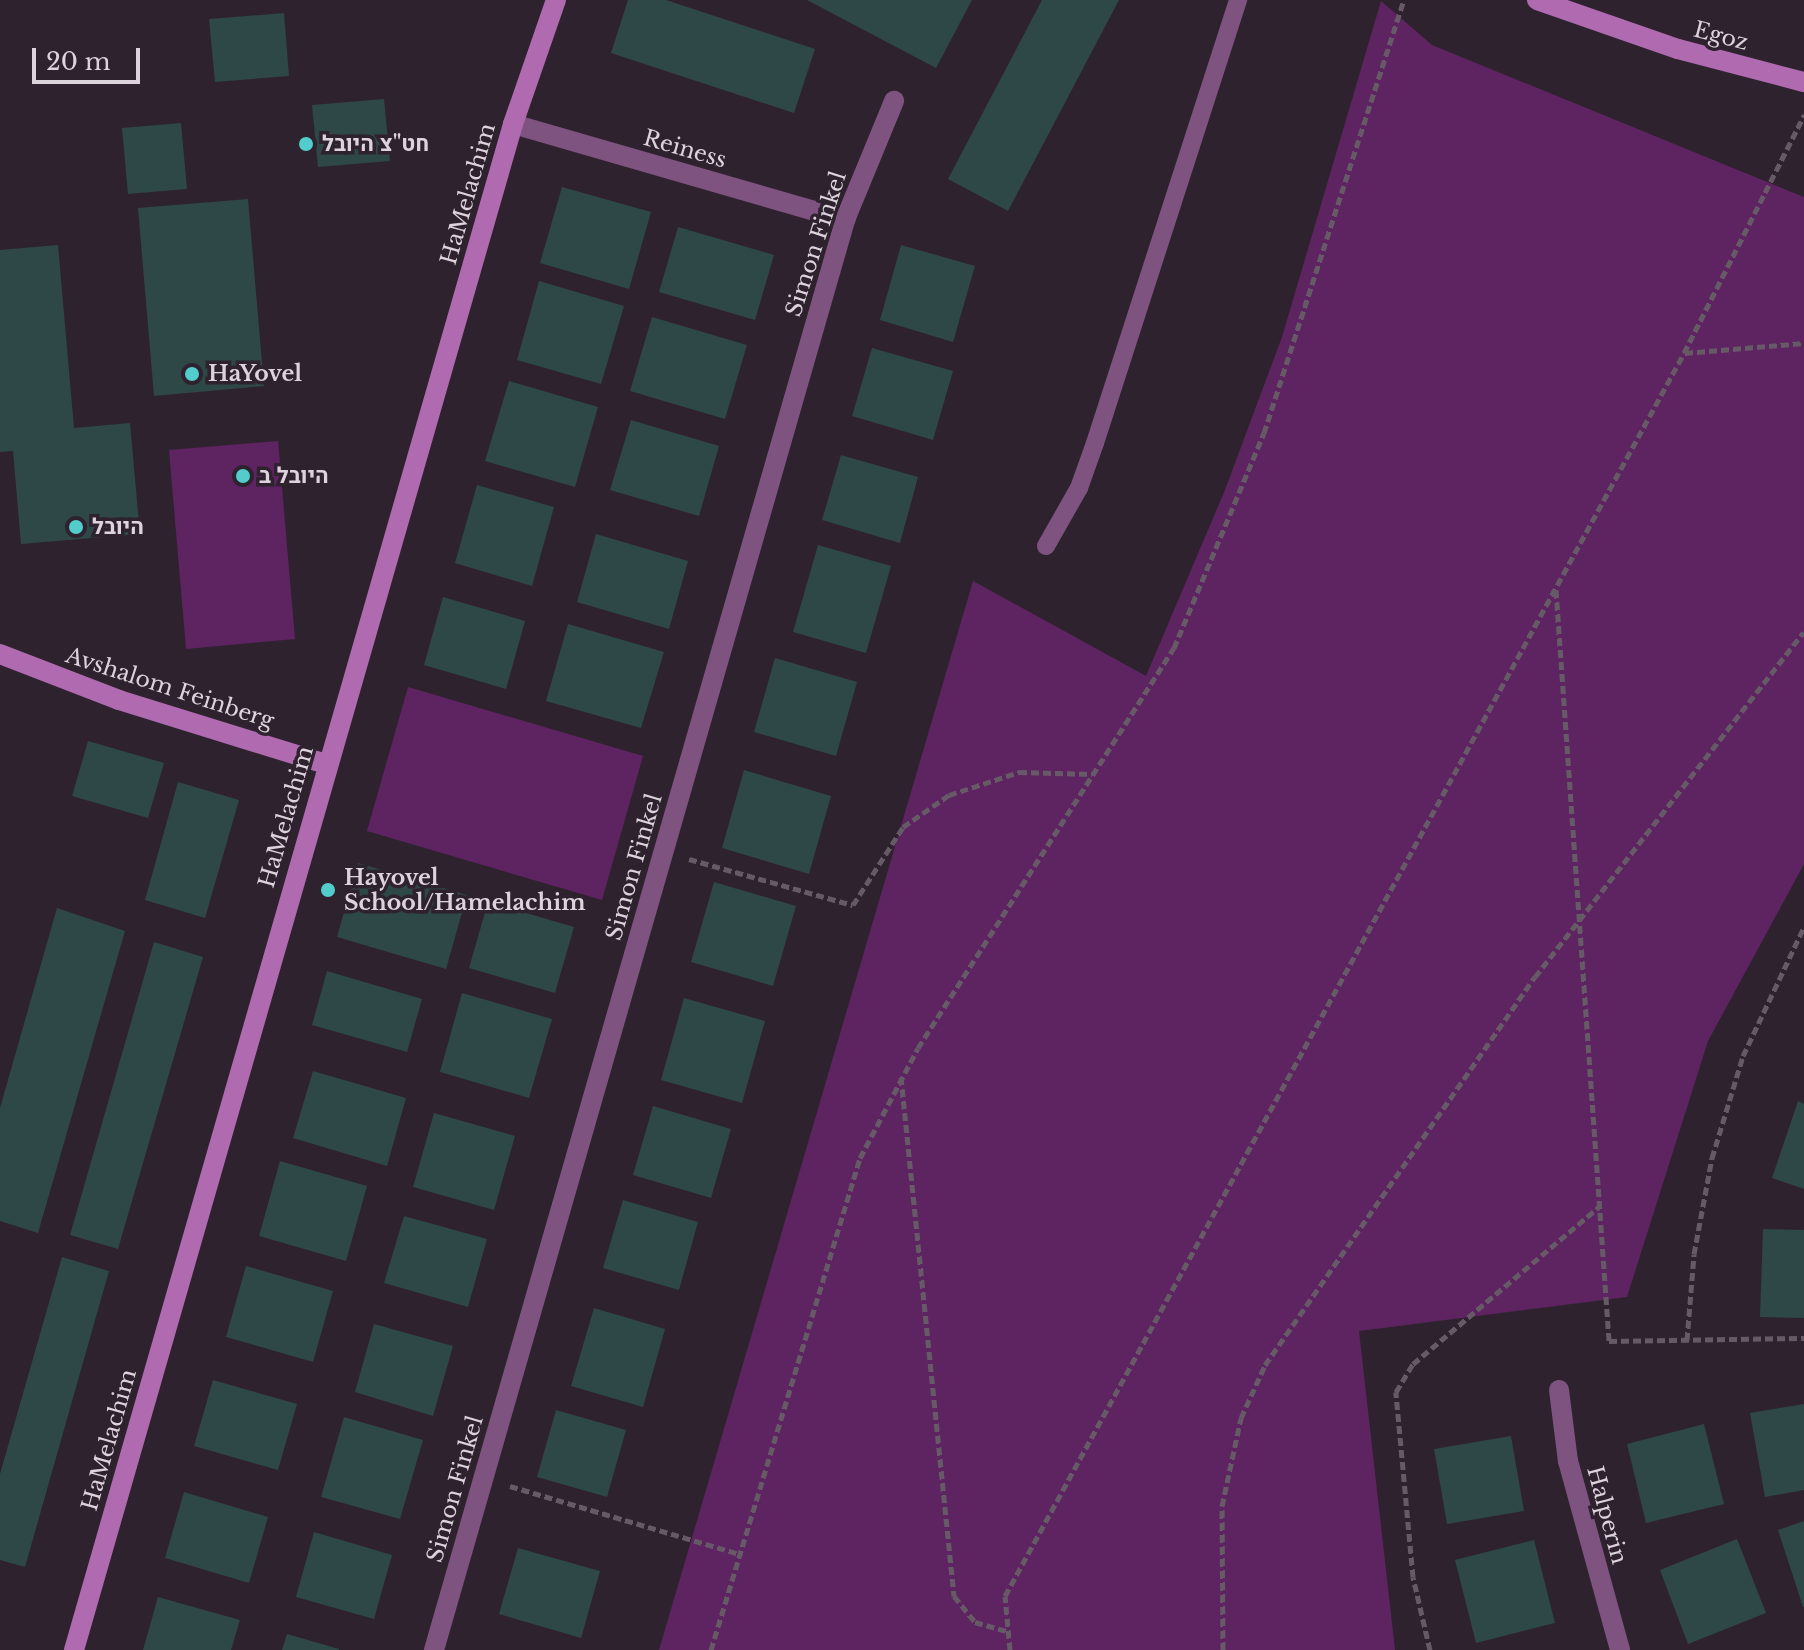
<!DOCTYPE html>
<html>
<head>
<meta charset="utf-8">
<style>
	body { margin:0 }
	#map { position:relative; width:1804px; height:1650px; overflow:hidden; background:#2f222f; font-family:"Libre Baskerville",Heebo,serif }
	div>[style] { position:absolute }
	[style*='--x'] { left:calc(var(--x)*1px); top:calc(var(--y)*1px); width:calc(var(--w)*1px); rotate:calc(var(--a)*1deg) }
	.green>* { inset:0; background:#5e2461 }
	.building>* { inset:0; background:#2e4747 }
	.path>* { height:5px; margin-top:-2.5px; transform-origin:0; background:repeating-linear-gradient(90deg,#665a66 0 8px,transparent 0 12px) }
	.lane>* { height:18px; margin:-9px; padding:0 9px; transform-origin:9px; border-radius:9px; background:#7e537f }
	.street>* { height:20px; margin:-10px; padding:0 10px; transform-origin:10px; border-radius:10px; background:#7e537f }
	.secondary>* { height:20px; margin:-10px; padding:0 10px; transform-origin:10px; border-radius:10px; background:#af6ab0 }
	.dots>* { width:22px; height:22px; translate:-50% -50%; box-sizing:border-box; border:4px solid #2f222f; border-radius:50% }
	span { translate:-50% -50%; white-space:nowrap; text-align:center; line-height:1.15; -webkit-text-stroke:7px #2f222f; paint-order:stroke }
	.street-label { font-size:22px; color:#dcd3dc }
	.poi-label { font-size:22px; color:#dcd3dc; font-weight:700 }
	.left { translate:0 -50%; text-align:left }
	.scale { position:absolute; left:32px; top:48px; width:108px; height:36px; box-sizing:border-box; border:4px solid #dcd3dc; border-top:0; padding-left:10px; font-size:24px; line-height:28px; white-space:nowrap; color:#dcd3dc; -webkit-text-stroke:6px #2f222f; paint-order:stroke }
</style>
</head>
<body>
<div id="map">
	<div class="green">
		<div style="clip-path:polygon(1381px 1px,1432px 45px,1804px 197px,1804px 864px,1708px 1041px,1627px 1297px,1359px 1331px,1395px 1650px,659px 1650px,973px 581px,1146px 676px,1225px 490px,1282px 337px)"></div>
		<div style="clip-path:polygon(278px 441px,295px 639px,186px 649px,169px 450px)"></div>
		<div style="clip-path:polygon(408px 687px,643px 756px,602px 900px,367px 831px)"></div>
	</div>
	<div class="building">
		<div style="clip-path:polygon(628px 0,666px 0,815px 49px,794px 113px,611px 53px)"></div>
		<div style="clip-path:polygon(807px 0,972px 0,936px 68px)"></div>
		<div style="clip-path:polygon(1042px 0,1119px 0,1008px 211px,948px 179px)"></div>
		<div style="clip-path:polygon(284px 13px,289px 76px,215px 82px,209px 19px)"></div>
		<div style="clip-path:polygon(384px 99px,390px 161px,318px 167px,312px 105px)"></div>
		<div style="clip-path:polygon(181px 123px,187px 189px,128px 194px,122px 128px)"></div>
		<div style="clip-path:polygon(562px 187px,651px 212px,629px 289px,540px 263px)"></div>
		<div style="clip-path:polygon(248px 199px,264px 386px,154px 396px,138px 208px)"></div>
		<div style="clip-path:polygon(678px 227px,774px 255px,755px 320px,659px 292px)"></div>
		<div style="clip-path:polygon(58px 245px,74px 428px,130px 423px,140px 534px,21px 544px,13px 451px,0 452px,0 250px)"></div>
		<div style="clip-path:polygon(901px 245px,975px 266px,953px 342px,880px 320px)"></div>
		<div style="clip-path:polygon(539px 281px,624px 306px,601px 384px,517px 360px)"></div>
		<div style="clip-path:polygon(652px 317px,747px 345px,725px 419px,630px 391px)"></div>
		<div style="clip-path:polygon(872px 348px,953px 371px,933px 440px,852px 416px)"></div>
		<div style="clip-path:polygon(509px 381px,598px 407px,575px 487px,485px 461px)"></div>
		<div style="clip-path:polygon(631px 420px,719px 446px,699px 516px,610px 490px)"></div>
		<div style="clip-path:polygon(841px 455px,918px 477px,900px 543px,822px 520px)"></div>
		<div style="clip-path:polygon(477px 485px,554px 507px,532px 586px,455px 563px)"></div>
		<div style="clip-path:polygon(596px 534px,688px 561px,669px 629px,577px 602px)"></div>
		<div style="clip-path:polygon(818px 545px,891px 566px,866px 653px,793px 632px)"></div>
		<div style="clip-path:polygon(443px 597px,525px 621px,506px 689px,424px 665px)"></div>
		<div style="clip-path:polygon(568px 624px,664px 652px,641px 728px,546px 701px)"></div>
		<div style="clip-path:polygon(775px 658px,857px 682px,836px 756px,754px 732px)"></div>
		<div style="clip-path:polygon(88px 741px,164px 763px,148px 818px,72px 796px)"></div>
		<div style="clip-path:polygon(744px 770px,831px 796px,809px 874px,722px 848px)"></div>
		<div style="clip-path:polygon(178px 782px,239px 800px,205px 918px,145px 900px)"></div>
		<div style="clip-path:polygon(358px 863px,467px 895px,446px 969px,337px 937px)"></div>
		<div style="clip-path:polygon(714px 882px,796px 906px,773px 986px,691px 962px)"></div>
		<div style="clip-path:polygon(488px 902px,574px 927px,555px 993px,469px 968px)"></div>
		<div style="clip-path:polygon(57px 908px,125px 931px,38px 1233px,0 1221px,0 1108px)"></div>
		<div style="clip-path:polygon(154px 942px,203px 957px,118px 1249px,70px 1235px)"></div>
		<div style="clip-path:polygon(327px 971px,422px 999px,407px 1052px,312px 1025px)"></div>
		<div style="clip-path:polygon(462px 993px,552px 1019px,529px 1098px,440px 1072px)"></div>
		<div style="clip-path:polygon(684px 998px,765px 1021px,742px 1103px,661px 1080px)"></div>
		<div style="clip-path:polygon(313px 1071px,406px 1098px,387px 1166px,293px 1138px)"></div>
		<div style="clip-path:polygon(1798px 1101px,1804px 1104px,1804px 1189px,1772px 1178px)"></div>
		<div style="clip-path:polygon(653px 1106px,731px 1129px,711px 1198px,633px 1175px)"></div>
		<div style="clip-path:polygon(434px 1113px,515px 1136px,494px 1210px,413px 1187px)"></div>
		<div style="clip-path:polygon(280px 1161px,367px 1186px,346px 1261px,259px 1236px)"></div>
		<div style="clip-path:polygon(623px 1200px,698px 1222px,679px 1290px,603px 1268px)"></div>
		<div style="clip-path:polygon(404px 1216px,487px 1239px,468px 1307px,384px 1283px)"></div>
		<div style="clip-path:polygon(1763px 1229px,1804px 1230px,1804px 1318px,1760px 1317px)"></div>
		<div style="clip-path:polygon(62px 1257px,109px 1271px,25px 1567px,0 1560px,0 1474px)"></div>
		<div style="clip-path:polygon(246px 1266px,333px 1291px,313px 1362px,226px 1337px)"></div>
		<div style="clip-path:polygon(594px 1308px,665px 1329px,643px 1407px,571px 1386px)"></div>
		<div style="clip-path:polygon(374px 1324px,453px 1346px,433px 1416px,355px 1392px)"></div>
		<div style="clip-path:polygon(213px 1380px,297px 1404px,278px 1470px,194px 1446px)"></div>
		<div style="clip-path:polygon(1804px 1404px,1804px 1490px,1765px 1497px,1750px 1413px)"></div>
		<div style="clip-path:polygon(556px 1410px,626px 1430px,607px 1497px,537px 1477px)"></div>
		<div style="clip-path:polygon(344px 1417px,423px 1440px,400px 1519px,321px 1497px)"></div>
		<div style="clip-path:polygon(1704px 1424px,1724px 1504px,1646px 1523px,1627px 1444px)"></div>
		<div style="clip-path:polygon(1511px 1436px,1524px 1511px,1447px 1524px,1434px 1449px)"></div>
		<div style="clip-path:polygon(184px 1492px,268px 1517px,249px 1583px,165px 1558px)"></div>
		<div style="clip-path:polygon(1804px 1521px,1804px 1607px,1803px 1607px,1778px 1530px)"></div>
		<div style="clip-path:polygon(314px 1532px,392px 1555px,374px 1619px,296px 1597px)"></div>
		<div style="clip-path:polygon(1737px 1539px,1766px 1613px,1688px 1644px,1660px 1570px)"></div>
		<div style="clip-path:polygon(1534px 1540px,1555px 1623px,1476px 1643px,1455px 1560px)"></div>
		<div style="clip-path:polygon(518px 1548px,600px 1571px,581px 1638px,499px 1614px)"></div>
		<div style="clip-path:polygon(158px 1597px,240px 1620px,231px 1650px,143px 1650px)"></div>
		<div style="clip-path:polygon(287px 1634px,339px 1649px,339px 1650px,282px 1650px)"></div>
	</div>
	<div class="path">
		<div style="--x:1685;--y:353;--w:119;--a:-4.8"></div>
		<div style="--x:1556;--y:590;--w:753;--a:85.96"></div>
		<div style="--x:1609;--y:1341;--w:195;--a:-0.9"></div>
		<div style="--x:689;--y:859;--w:170;--a:15.7"></div>
		<div style="--x:853;--y:905;--w:93;--a:-57.3"></div>
		<div style="--x:903;--y:827;--w:56;--a:-34.8"></div>
		<div style="--x:949;--y:795;--w:74;--a:-18.2"></div>
		<div style="--x:1019;--y:772;--w:73;--a:1.6"></div>
		<div style="--x:901;--y:1077;--w:522;--a:84.17"></div>
		<div style="--x:954;--y:1596;--w:33;--a:51"></div>
		<div style="--x:975;--y:1622;--w:35;--a:16"></div>
		<div style="--x:1687;--y:1340;--w:86;--a:-85.3"></div>
		<div style="--x:1694;--y:1254;--w:98;--a:-79.4"></div>
		<div style="--x:1712;--y:1158;--w:107;--a:-73.1"></div>
		<div style="--x:1743;--y:1056;--w:143;--a:-64.7"></div>
		<div style="--x:510;--y:1486;--w:239;--a:16.5"></div>
		<div style="--x:711;--y:1650;--w:514;--a:-73.15"></div>
		<div style="--x:860;--y:1158;--w:124;--a:-62.2"></div>
		<div style="--x:918;--y:1048;--w:475;--a:-57.4"></div>
		<div style="--x:1174;--y:648;--w:233;--a:-67.3"></div>
		<div style="--x:1264;--y:433;--w:455;--a:-72.1"></div>
		<div style="--x:1010;--y:1650;--w:54;--a:-95.3"></div>
		<div style="--x:1005;--y:1596;--w:1416;--a:-61.35"></div>
		<div style="--x:1684;--y:353;--w:267;--a:-63.2"></div>
		<div style="--x:1223;--y:1650;--w:144;--a:-90.4"></div>
		<div style="--x:1222;--y:1506;--w:90;--a:-77.8"></div>
		<div style="--x:1241;--y:1418;--w:58;--a:-65.6"></div>
		<div style="--x:1265;--y:1365;--w:473;--a:-55.2"></div>
		<div style="--x:1535;--y:977;--w:437;--a:-52.1"></div>
		<div style="--x:1430;--y:1650;--w:75;--a:-103.1"></div>
		<div style="--x:1413;--y:1577;--w:186;--a:-95.3"></div>
		<div style="--x:1396;--y:1392;--w:33;--a:-59"></div>
		<div style="--x:1413;--y:1364;--w:243;--a:-40.2"></div>
	</div>
	<div class="lane">
		<div style="--x:1046;--y:546;--w:67;--a:-60.4"></div>
		<div style="--x:1079;--y:488;--w:48;--a:-70.4"></div>
		<div style="--x:1095;--y:443;--w:466;--a:-72.1"></div>
	</div>
	<div class="street">
		<div style="--x:513;--y:124;--w:346;--a:16.1"></div>
		<div style="--x:1559;--y:1390;--w:72;--a:82.8"></div>
		<div style="--x:1568;--y:1461;--w:196;--a:74.6"></div>
		<div style="--x:434;--y:1650;--w:1488;--a:-73.96"></div>
		<div style="--x:845;--y:220;--w:129;--a:-67.6"></div>
	</div>
	<div class="secondary">
		<div style="--x:1537;--y:0;--w:149;--a:19.2"></div>
		<div style="--x:1678;--y:49;--w:130;--a:14.7"></div>
		<div style="--x:0;--y:654;--w:128;--a:21.1"></div>
		<div style="--x:119;--y:700;--w:217;--a:17.2"></div>
		<div style="--x:74;--y:1650;--w:1588;--a:-73.95"></div>
		<div style="--x:513;--y:124;--w:131;--a:-70.9"></div>
	</div>
	<div class="dots">
		<div style="left:306px;top:144px;background:#52cdcc"></div>
		<div style="left:192px;top:374px;background:#52cdcc"></div>
		<div style="left:243px;top:476px;background:#52cdcc"></div>
		<div style="left:76px;top:527px;background:#52cdcc"></div>
		<div style="left:328px;top:890px;background:#52cdcc"></div>
	</div>
	<div class="street-label">
		<span style="left:1721px;top:36px;rotate:15deg">Egoz</span>
		<span style="left:685px;top:149px;rotate:16deg">Reiness</span>
		<span style="left:468px;top:194px;rotate:-74deg">HaMelachim</span>
		<span style="left:816px;top:244px;rotate:-72deg">Simon Finkel</span>
		<span style="left:170px;top:688px;rotate:18deg">Avshalom Feinberg</span>
		<span style="left:286px;top:817px;rotate:-74deg">HaMelachim</span>
		<span style="left:634px;top:867px;rotate:-74deg">Simon Finkel</span>
		<span style="left:109px;top:1440px;rotate:-74deg">HaMelachim</span>
		<span style="left:455px;top:1489px;rotate:-74deg">Simon Finkel</span>
		<span style="left:1607px;top:1515px;rotate:75deg">Halperin</span>
	</div>
	<div class="poi-label">
		<span class="left" style="left:322px;top:144px">חט"צ היובל</span>
		<span class="left" style="left:208px;top:374px">HaYovel</span>
		<span class="left" style="left:259px;top:476px">היובל ב</span>
		<span class="left" style="left:92px;top:527px">היובל</span>
		<span class="left" style="left:344px;top:890px">Hayovel<br>School/Hamelachim</span>
	</div>
	<div class="scale">20 m</div>
</div>
</body>
</html>
